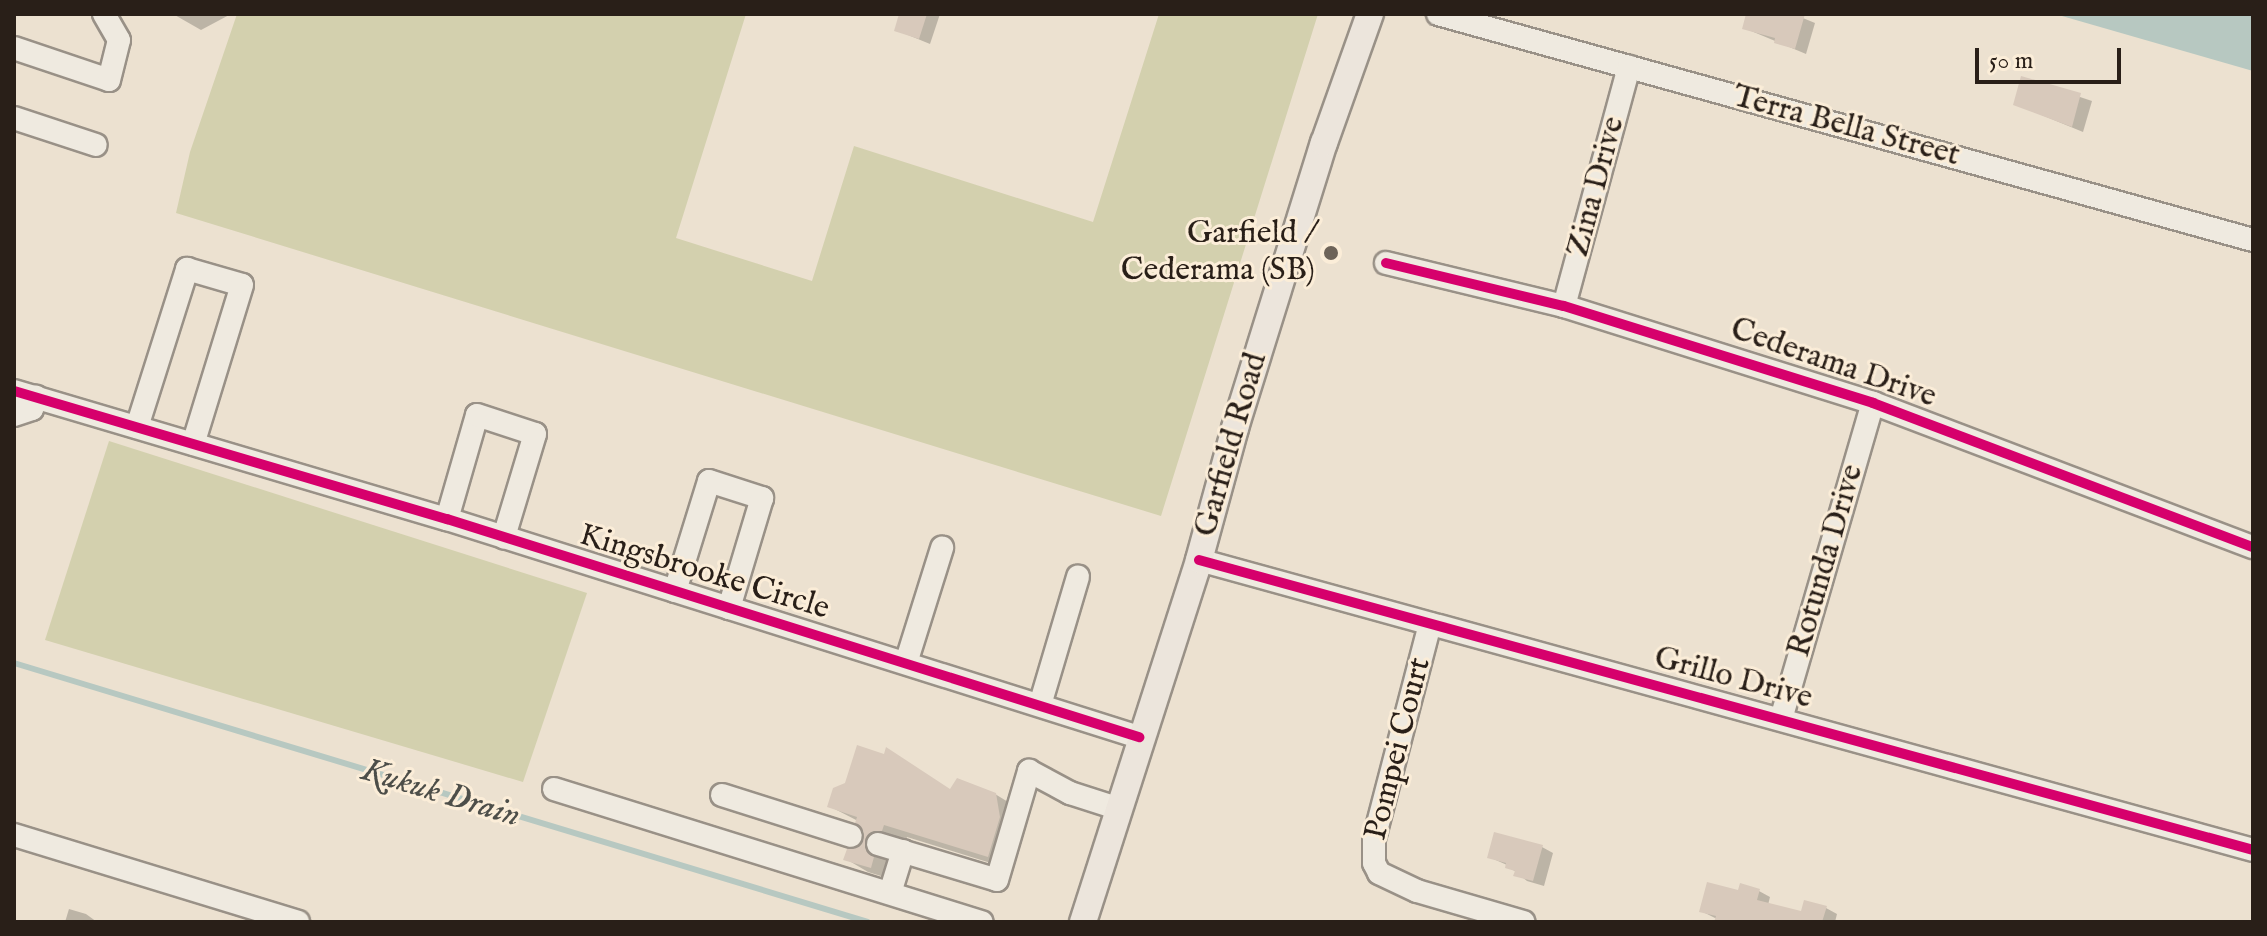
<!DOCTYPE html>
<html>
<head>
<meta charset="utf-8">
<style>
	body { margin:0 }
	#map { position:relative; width:2267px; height:936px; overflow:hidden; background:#ece1d0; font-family:"IM FELL English",serif }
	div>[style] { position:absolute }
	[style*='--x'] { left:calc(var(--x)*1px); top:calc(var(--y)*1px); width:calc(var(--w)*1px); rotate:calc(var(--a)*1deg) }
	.green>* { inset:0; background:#d3d0ae }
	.water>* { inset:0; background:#b7c8c1 }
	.shadow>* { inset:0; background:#0003 }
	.stream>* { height:6px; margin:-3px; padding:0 3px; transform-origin:3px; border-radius:3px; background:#b7c8c1 }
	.building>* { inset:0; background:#d8c9bb }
	.roads { filter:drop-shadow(2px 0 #999187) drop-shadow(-2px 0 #999187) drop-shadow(0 2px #999187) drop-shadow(0 -2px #999187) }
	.minor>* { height:22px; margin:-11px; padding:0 11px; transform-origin:11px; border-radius:11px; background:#efeae0 }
	.major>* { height:26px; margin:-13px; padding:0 13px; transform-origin:13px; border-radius:13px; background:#ece5dc }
	.cycleway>* { height:10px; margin:-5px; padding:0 5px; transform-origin:5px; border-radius:5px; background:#d6006c }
	.dots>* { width:22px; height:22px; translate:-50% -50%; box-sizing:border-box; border:4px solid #fbedd8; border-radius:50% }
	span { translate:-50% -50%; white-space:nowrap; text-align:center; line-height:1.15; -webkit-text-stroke:6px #fbedd8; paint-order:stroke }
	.street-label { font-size:32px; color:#291f18 }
	.poi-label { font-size:32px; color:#291f18 }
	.right { translate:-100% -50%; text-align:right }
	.water-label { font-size:34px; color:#4d4e49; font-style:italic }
	.frame { position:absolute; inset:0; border:16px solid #291f18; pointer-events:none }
	.scale { position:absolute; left:1975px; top:48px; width:146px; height:36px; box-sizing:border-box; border:4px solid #291f18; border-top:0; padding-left:10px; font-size:24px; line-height:28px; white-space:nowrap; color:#291f18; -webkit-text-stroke:6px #fbedd8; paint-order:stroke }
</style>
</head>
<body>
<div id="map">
	<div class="green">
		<div style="clip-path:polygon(237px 14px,746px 14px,676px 238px,812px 281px,854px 146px,1093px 222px,1159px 14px,1318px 14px,1161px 516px,176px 213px,190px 152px)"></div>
		<div style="clip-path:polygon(109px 441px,587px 593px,523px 782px,45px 640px)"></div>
	</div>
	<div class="water">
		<div style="clip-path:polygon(2055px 14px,2253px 14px,2253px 71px)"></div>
	</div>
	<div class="shadow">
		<div style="clip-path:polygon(173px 14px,231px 14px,201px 30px)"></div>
		<div style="clip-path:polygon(901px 14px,940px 14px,930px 44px,896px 30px)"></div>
		<div style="clip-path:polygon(1748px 14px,1793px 14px,1815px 23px,1806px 54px,1744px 28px)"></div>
		<div style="clip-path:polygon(2023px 78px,2092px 101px,2083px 132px,2015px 104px)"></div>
		<div style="clip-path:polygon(952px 790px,995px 794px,1018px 808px,1010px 869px,907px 837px,905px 843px,887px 852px,887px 863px,896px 872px,894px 880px,868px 872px,846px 859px,863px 847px,867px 832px,858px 821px,829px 806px)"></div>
		<div style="clip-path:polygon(1542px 847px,1553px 853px,1544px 886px,1527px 881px,1507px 865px,1489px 857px)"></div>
		<div style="clip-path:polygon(1759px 891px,1770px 897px,1768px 905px,1803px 914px,1826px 908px,1837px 914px,1835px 922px,1723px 922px,1701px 911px,1739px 893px)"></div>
		<div style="clip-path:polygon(69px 909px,86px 914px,97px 922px,65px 922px)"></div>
	</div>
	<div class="stream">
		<div style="--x:14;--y:663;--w:892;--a:16.87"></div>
	</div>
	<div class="building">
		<div style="clip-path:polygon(899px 14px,927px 14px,919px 39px,894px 31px)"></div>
		<div style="clip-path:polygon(1746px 14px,1805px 14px,1795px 49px,1774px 43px,1775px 38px,1742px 29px)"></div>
		<div style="clip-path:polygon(2021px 76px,2081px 93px,2072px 127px,2013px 105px)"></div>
		<div style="clip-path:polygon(857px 745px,884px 754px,886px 747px,950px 789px,957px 778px,996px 793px,1000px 817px,988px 857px,884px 825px,882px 831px,874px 831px,865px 839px,865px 848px,874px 857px,871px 868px,843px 860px,847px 849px,861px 846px,864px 832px,855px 823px,857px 817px,827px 807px,833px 788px,845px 783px)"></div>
		<div style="clip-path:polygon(1494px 832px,1543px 845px,1533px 881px,1513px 876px,1515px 871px,1505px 868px,1506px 863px,1487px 858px)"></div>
		<div style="clip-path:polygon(1707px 882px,1738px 890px,1740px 883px,1760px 889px,1757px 900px,1801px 911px,1804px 900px,1827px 906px,1822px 922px,1714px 922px,1716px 916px,1699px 912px)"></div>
	</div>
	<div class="roads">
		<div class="minor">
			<div style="--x:1438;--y:14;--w:846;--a:15.5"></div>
			<div style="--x:14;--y:48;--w:100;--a:18.6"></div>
			<div style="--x:109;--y:80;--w:41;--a:-76"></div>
			<div style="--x:119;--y:40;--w:30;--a:-120"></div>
			<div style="--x:14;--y:118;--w:86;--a:18.2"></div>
			<div style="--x:1386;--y:263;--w:183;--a:13.6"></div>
			<div style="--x:1564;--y:306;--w:324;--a:17.4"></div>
			<div style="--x:1873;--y:403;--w:406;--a:20.8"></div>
			<div style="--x:1564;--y:306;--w:248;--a:-74.8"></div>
			<div style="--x:14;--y:391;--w:452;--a:16.5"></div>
			<div style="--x:447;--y:519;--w:726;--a:17.49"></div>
			<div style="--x:14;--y:415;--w:19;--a:-18"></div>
			<div style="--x:32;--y:409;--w:13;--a:-72"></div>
			<div style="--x:137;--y:427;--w:166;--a:-72.4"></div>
			<div style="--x:187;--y:269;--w:57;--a:16.2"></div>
			<div style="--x:242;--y:285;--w:166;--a:107.1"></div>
			<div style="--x:447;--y:519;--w:108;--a:-73.9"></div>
			<div style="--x:477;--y:415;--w:61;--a:18.1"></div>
			<div style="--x:535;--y:434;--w:108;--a:106.8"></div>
			<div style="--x:1199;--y:560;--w:1093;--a:15.38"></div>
			<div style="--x:675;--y:591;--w:115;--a:-72.8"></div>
			<div style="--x:709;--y:481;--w:56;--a:17.8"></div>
			<div style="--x:762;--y:498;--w:115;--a:106.7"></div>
			<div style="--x:1430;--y:624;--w:222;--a:104.6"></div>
			<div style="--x:1374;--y:839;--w:24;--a:90"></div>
			<div style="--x:1374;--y:863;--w:11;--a:63"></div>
			<div style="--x:1379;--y:873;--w:42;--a:25.3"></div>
			<div style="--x:1417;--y:891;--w:111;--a:16.2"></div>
			<div style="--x:906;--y:663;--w:121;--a:-72.6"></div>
			<div style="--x:1040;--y:705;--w:134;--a:-73.5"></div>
			<div style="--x:1781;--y:719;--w:329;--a:-73.8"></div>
			<div style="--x:554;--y:789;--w:448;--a:17.3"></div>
			<div style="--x:722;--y:795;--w:135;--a:17.6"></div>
			<div style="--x:14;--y:835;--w:297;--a:17"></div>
			<div style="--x:878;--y:844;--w:124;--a:16.8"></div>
			<div style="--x:997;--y:880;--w:114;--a:-73.6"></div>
			<div style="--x:1029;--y:771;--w:47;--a:28.2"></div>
			<div style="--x:1070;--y:793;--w:49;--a:17.7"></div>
			<div style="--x:890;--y:893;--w:44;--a:-72.8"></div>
		</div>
		<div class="major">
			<div style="--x:1083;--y:922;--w:380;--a:-72.2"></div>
			<div style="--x:1199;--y:560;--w:137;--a:-74.7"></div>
			<div style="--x:1235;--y:428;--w:299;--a:-72.7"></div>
			<div style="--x:1324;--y:143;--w:137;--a:-70.4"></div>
		</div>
	</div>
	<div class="cycleway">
		<div style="--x:1386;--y:263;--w:183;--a:13.6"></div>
		<div style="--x:1564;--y:306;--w:324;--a:17.4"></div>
		<div style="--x:1873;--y:403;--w:406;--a:20.8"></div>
		<div style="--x:14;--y:391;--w:452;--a:16.5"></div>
		<div style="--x:447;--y:519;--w:726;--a:17.49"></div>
		<div style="--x:1199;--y:560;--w:1093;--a:15.38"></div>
	</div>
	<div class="dots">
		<div style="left:1331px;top:253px;background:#6d6358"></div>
	</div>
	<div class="street-label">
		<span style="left:1846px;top:127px;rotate:15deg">Terra Bella Street</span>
		<span style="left:1597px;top:187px;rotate:-75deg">Zina Drive</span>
		<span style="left:1833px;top:364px;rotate:19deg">Cederama Drive</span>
		<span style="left:1232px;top:445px;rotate:-74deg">Garfield Road</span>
		<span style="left:1827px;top:561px;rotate:-74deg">Rotunda Drive</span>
		<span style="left:704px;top:573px;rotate:17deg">Kingsbrooke Circle</span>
		<span style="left:1733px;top:679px;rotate:15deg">Grillo Drive</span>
		<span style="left:1399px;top:749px;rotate:-76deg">Pompei Court</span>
	</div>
	<div class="poi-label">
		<span class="right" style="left:1315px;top:253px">Garfield /<br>Cederama (SB)</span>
	</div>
	<div class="water-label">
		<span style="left:441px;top:793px;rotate:17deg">Kukuk Drain</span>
	</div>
	<div class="frame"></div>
	<div class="scale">50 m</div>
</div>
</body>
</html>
